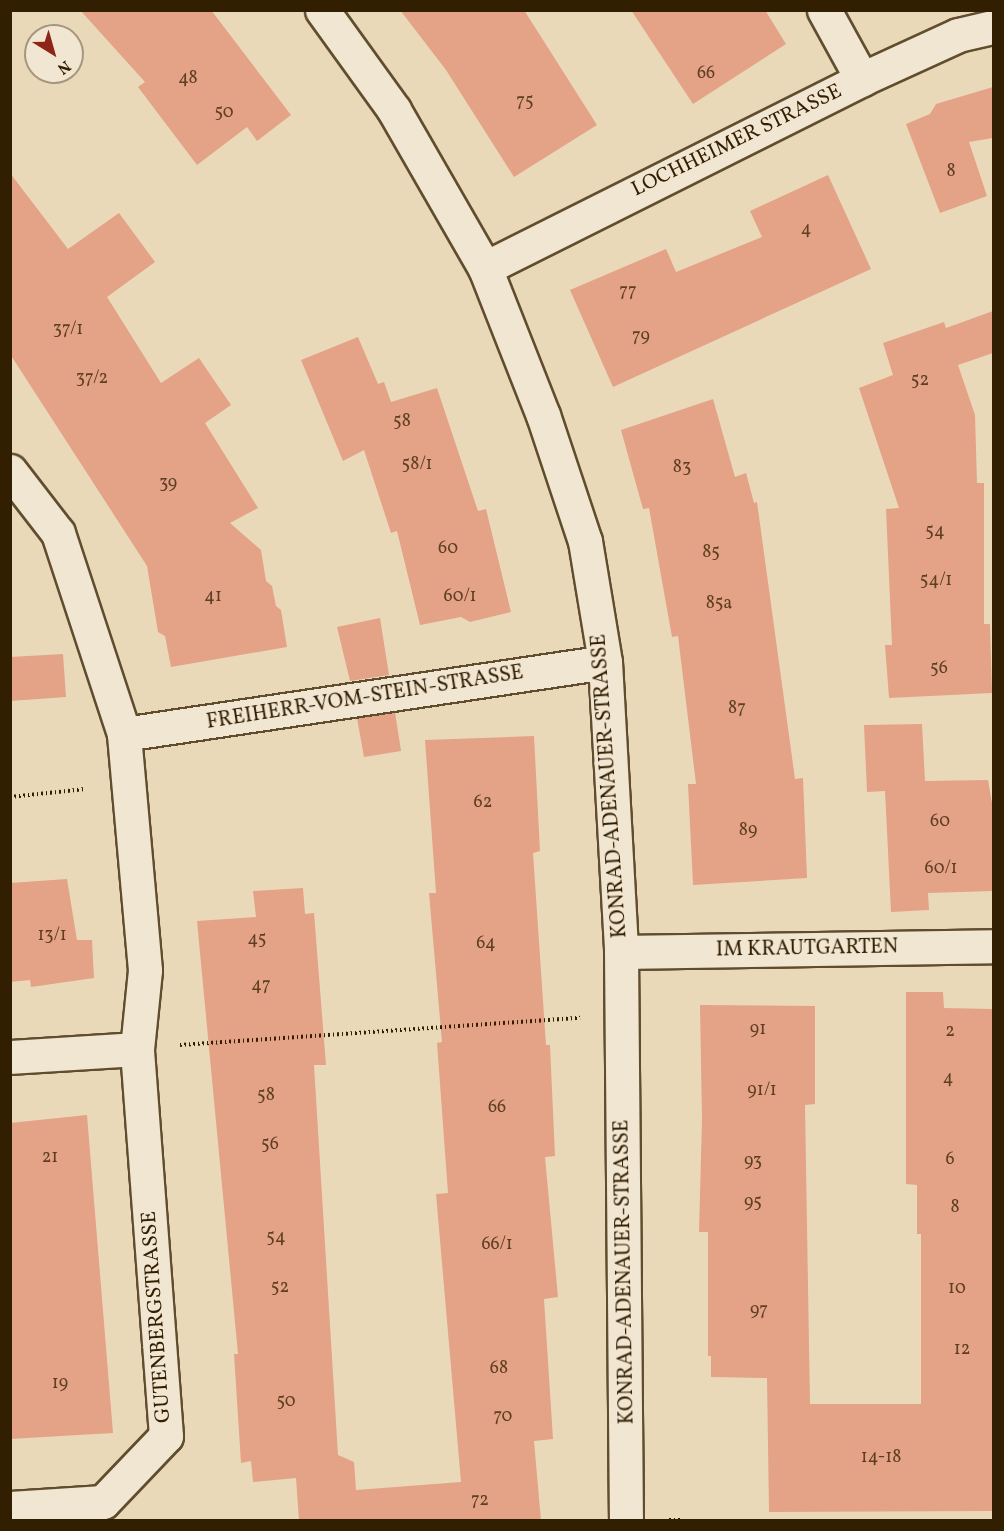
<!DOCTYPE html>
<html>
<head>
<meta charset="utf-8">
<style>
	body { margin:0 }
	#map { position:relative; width:1004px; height:1531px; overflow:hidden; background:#ead9b9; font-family:Vollkorn,serif }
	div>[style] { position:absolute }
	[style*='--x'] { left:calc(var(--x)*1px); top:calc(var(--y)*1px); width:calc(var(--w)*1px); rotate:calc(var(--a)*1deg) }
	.building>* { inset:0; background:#e4a287 }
	.path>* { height:4px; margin-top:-2px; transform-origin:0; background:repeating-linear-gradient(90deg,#321e00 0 1.5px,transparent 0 4.5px) }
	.roads { filter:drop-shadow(2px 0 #604d2e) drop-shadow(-2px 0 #604d2e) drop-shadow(0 2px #604d2e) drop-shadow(0 -2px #604d2e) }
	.street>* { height:33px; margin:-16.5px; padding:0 16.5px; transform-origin:16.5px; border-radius:16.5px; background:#f1e6d2 }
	span { translate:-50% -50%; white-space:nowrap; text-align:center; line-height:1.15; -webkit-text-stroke:6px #f1e6d2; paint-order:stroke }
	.number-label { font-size:18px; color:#5e3f22 }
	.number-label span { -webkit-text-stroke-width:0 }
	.street-label { font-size:21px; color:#321e00 }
	.frame { position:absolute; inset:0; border:12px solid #321e00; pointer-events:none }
	.north { position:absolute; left:24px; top:24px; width:60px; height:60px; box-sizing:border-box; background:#f1e6d2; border:2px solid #a5967e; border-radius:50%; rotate:143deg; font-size:16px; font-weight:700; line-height:24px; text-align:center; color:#321e00 }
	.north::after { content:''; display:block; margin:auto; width:21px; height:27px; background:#8f2418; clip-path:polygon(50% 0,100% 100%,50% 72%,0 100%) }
</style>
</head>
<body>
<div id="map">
	<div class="building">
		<div style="clip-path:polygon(80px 10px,211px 10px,291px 115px,257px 141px,247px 127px,197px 165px,138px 87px,145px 82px)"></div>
		<div style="clip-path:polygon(400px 10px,524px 10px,597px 125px,514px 177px,446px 70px)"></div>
		<div style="clip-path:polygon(631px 10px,765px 10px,786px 44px,693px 104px)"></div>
		<div style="clip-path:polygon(993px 87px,993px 138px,969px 142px,987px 196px,940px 213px,906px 124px,930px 114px,936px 104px)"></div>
		<div style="clip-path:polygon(10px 173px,68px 249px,119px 213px,155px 262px,107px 297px,161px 383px,199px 358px,231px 405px,205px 423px,258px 508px,230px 523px,261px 550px,266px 581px,272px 586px,276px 606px,281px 610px,287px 647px,171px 667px,165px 636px,158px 632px,147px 566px,10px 354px)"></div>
		<div style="clip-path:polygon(828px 175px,871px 269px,613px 387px,570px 290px,666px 249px,676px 272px,762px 237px,750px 211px)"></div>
		<div style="clip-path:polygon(993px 311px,993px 353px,958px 365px,975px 415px,977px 483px,984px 483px,984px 624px,990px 624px,992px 693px,889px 698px,885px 645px,892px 645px,886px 509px,899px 508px,859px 388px,893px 375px,883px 343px,944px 322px,946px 328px)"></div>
		<div style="clip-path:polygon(358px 337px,378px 384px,384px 382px,391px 402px,437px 388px,478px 511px,486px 509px,511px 612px,470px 622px,461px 617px,420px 625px,397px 531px,391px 533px,364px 450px,343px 461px,301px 360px)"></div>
		<div style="clip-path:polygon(713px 399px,735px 477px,746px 473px,754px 503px,757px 502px,795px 779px,803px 778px,807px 878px,693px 885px,688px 784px,696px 784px,678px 636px,672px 637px,649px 508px,643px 509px,621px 430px)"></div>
		<div style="clip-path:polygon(380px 618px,389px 675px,350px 681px,337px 627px)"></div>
		<div style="clip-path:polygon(63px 654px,66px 697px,10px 701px,10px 657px)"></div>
		<div style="clip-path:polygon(395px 712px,401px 751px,364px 757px,357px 718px)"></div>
		<div style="clip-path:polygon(922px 724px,925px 781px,988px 780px,993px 809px,993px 891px,928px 893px,929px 910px,891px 912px,885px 791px,867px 792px,864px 725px)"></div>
		<div style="clip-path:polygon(534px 736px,540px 851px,533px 853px,546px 1045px,550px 1045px,555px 1156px,545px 1157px,558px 1297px,544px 1299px,553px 1439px,534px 1441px,541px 1521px,299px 1521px,296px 1478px,253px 1482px,251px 1461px,241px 1463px,234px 1354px,238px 1354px,197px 921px,256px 917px,253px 891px,303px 888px,305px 914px,314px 913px,326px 1065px,314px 1065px,338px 1455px,354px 1462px,356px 1490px,461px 1482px,436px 1194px,448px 1193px,437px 1043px,442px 1042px,429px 893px,436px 893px,425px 740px)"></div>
		<div style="clip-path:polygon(67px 879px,77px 940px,92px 940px,94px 978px,31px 987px,30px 980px,10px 982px,10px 883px)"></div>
		<div style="clip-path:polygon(906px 992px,943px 992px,944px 1008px,993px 1009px,993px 1511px,769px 1512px,767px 1378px,711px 1377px,711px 1356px,708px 1356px,708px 1232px,699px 1232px,702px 1119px,700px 1005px,815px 1006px,815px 1104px,805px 1105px,810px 1404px,921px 1404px,921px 1234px,917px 1234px,917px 1185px,906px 1184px)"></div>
		<div style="clip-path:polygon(87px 1115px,113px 1433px,10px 1439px,10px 1123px)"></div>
	</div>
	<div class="path">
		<div style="--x:10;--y:797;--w:76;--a:-6"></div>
		<div style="--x:180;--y:1045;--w:401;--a:-3.9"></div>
		<div style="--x:669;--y:1520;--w:11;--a:0"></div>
	</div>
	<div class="roads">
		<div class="street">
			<div style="--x:322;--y:10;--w:123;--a:54.2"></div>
			<div style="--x:394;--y:110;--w:182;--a:60.1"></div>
			<div style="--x:485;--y:268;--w:158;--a:68.5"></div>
			<div style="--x:543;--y:415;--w:133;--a:71.6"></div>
			<div style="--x:585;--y:541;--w:123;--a:80.6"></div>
			<div style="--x:605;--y:662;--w:290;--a:86.8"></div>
			<div style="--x:621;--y:952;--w:568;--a:89.5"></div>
			<div style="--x:824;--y:10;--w:79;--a:61.2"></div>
			<div style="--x:485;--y:268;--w:422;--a:-26.6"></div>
			<div style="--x:862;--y:79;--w:106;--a:-24.6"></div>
			<div style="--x:958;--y:35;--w:37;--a:-13"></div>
			<div style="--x:10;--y:471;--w:78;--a:52.3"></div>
			<div style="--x:58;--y:533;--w:212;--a:71.8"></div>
			<div style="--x:124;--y:734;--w:486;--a:-8.5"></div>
			<div style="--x:621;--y:952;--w:373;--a:-0.9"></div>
			<div style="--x:10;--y:1057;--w:127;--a:-3.6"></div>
			<div style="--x:10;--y:1508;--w:93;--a:-3.7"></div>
			<div style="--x:103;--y:1502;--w:91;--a:-46.3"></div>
			<div style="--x:166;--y:1436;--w:388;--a:-94.3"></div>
			<div style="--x:137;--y:1049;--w:79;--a:-84.2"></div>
			<div style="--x:145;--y:970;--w:237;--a:-95.1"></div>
		</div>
	</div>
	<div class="number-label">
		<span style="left:706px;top:74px">66</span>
		<span style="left:188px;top:79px">48</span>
		<span style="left:525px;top:102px">75</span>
		<span style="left:224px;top:113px">50</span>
		<span style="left:951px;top:172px">8</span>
		<span style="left:806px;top:230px">4</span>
		<span style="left:628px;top:292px">77</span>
		<span style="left:68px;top:330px">37/1</span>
		<span style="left:641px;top:337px">79</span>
		<span style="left:92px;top:379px">37/2</span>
		<span style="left:920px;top:381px">52</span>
		<span style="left:402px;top:422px">58</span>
		<span style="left:417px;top:465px">58/1</span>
		<span style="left:682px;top:468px">83</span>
		<span style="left:168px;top:484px">39</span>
		<span style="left:935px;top:532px">54</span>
		<span style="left:448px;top:549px">60</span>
		<span style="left:711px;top:553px">85</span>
		<span style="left:936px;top:581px">54/1</span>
		<span style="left:213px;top:597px">41</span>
		<span style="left:460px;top:597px">60/1</span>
		<span style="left:719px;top:604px">85a</span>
		<span style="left:939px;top:669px">56</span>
		<span style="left:737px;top:709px">87</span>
		<span style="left:483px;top:803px">62</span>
		<span style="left:940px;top:822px">60</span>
		<span style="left:748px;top:831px">89</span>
		<span style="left:941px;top:869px">60/1</span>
		<span style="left:52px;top:936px">13/1</span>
		<span style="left:257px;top:940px">45</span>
		<span style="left:486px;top:944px">64</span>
		<span style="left:261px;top:986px">47</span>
		<span style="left:758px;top:1030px">91</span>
		<span style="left:950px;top:1032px">2</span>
		<span style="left:948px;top:1079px">4</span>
		<span style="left:762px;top:1091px">91/1</span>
		<span style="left:266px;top:1096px">58</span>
		<span style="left:497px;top:1108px">66</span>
		<span style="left:270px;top:1145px">56</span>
		<span style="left:50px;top:1158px">21</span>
		<span style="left:950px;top:1160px">6</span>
		<span style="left:753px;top:1162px">93</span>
		<span style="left:753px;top:1203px">95</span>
		<span style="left:955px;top:1208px">8</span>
		<span style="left:276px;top:1238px">54</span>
		<span style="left:497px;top:1245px">66/1</span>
		<span style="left:280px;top:1288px">52</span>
		<span style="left:957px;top:1289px">10</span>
		<span style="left:759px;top:1311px">97</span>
		<span style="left:962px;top:1350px">12</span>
		<span style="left:499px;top:1369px">68</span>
		<span style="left:60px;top:1384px">19</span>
		<span style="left:286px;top:1402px">50</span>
		<span style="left:503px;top:1417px">70</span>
		<span style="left:881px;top:1458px">14-18</span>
		<span style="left:480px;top:1501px">72</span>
	</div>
	<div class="street-label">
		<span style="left:737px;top:141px;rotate:-26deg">LOCHHEIMER STRASSE</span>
		<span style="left:365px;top:698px;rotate:-9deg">FREIHERR-VOM-STEIN-STRASSE</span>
		<span style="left:610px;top:786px;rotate:-94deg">KONRAD-ADENAUER-STRASSE</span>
		<span style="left:807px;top:949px;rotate:-1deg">IM KRAUTGARTEN</span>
		<span style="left:625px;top:1272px;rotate:-91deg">KONRAD-ADENAUER-STRASSE</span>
		<span style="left:157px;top:1317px;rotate:-94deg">GUTENBERGSTRASSE</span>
	</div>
	<div class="frame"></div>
	<div class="north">N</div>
</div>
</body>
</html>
